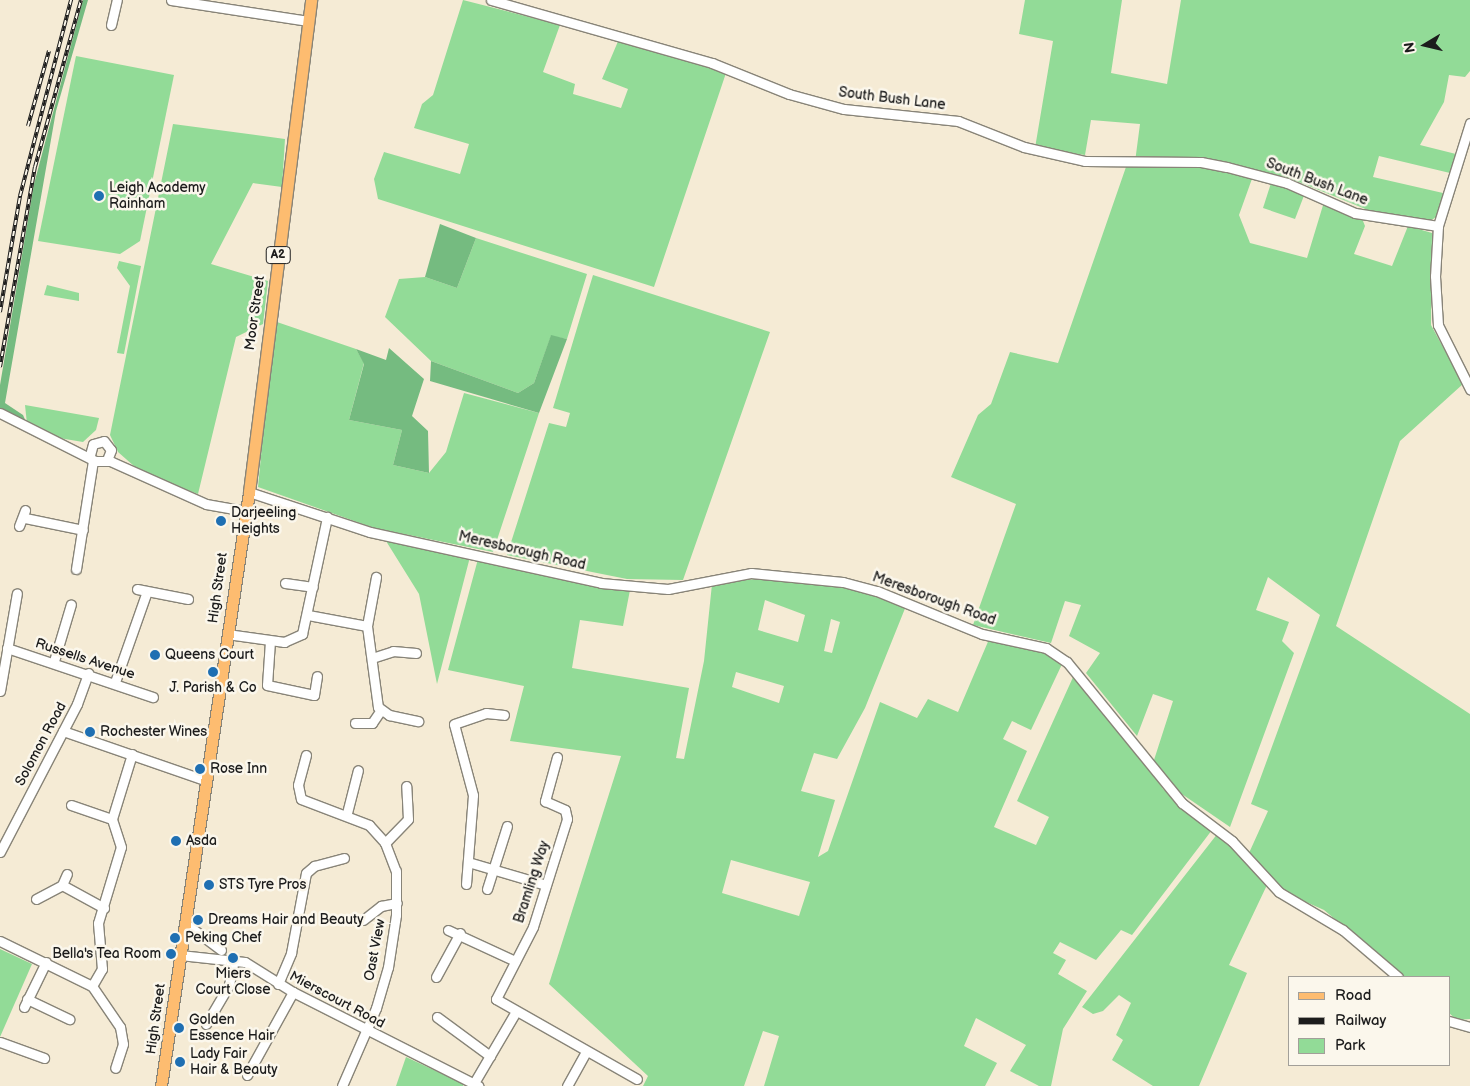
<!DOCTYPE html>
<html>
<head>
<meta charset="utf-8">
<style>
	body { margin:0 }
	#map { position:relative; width:1470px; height:1086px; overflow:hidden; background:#f5ebd5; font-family:"Balsamiq Sans",sans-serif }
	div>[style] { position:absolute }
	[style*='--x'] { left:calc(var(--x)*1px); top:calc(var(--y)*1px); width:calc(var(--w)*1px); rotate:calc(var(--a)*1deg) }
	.green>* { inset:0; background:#92db97 }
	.forest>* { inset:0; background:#75bb80 }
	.roads { filter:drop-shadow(1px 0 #888478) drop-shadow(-1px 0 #888478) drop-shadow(0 1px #888478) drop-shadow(0 -1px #888478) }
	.minor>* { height:9px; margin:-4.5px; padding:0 4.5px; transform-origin:4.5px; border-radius:4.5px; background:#fff }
	.major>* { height:11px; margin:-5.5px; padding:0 5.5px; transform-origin:5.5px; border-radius:5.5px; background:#fdbc70 }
	.rail>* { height:4px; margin-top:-2px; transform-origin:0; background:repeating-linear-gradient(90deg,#fbf7ec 0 5.5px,#1c1c1c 0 11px); box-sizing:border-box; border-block:1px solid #1c1c1c }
	.dots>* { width:14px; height:14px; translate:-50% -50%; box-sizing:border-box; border:2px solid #fbf7ec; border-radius:50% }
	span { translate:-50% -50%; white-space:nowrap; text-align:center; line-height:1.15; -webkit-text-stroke:5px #fbf7ec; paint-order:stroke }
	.shield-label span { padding:1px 4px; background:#fbf7ec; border:1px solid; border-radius:4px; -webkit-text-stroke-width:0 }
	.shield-label { font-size:12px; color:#1c1c1c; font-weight:700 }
	.street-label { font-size:14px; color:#1c1c1c }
	.poi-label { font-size:14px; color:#1c1c1c }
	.left { translate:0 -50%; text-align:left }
	.right { translate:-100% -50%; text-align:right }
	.legend { position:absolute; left:1288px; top:976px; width:162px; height:90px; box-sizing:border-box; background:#fbf7ec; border:1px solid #a29f99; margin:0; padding:6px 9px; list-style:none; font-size:15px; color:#1c1c1c }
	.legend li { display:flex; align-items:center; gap:10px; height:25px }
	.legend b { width:25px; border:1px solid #a29f99 }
	.north { position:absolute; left:1400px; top:20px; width:50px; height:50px; -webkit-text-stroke:4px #fbf7ec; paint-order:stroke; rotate:261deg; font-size:14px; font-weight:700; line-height:20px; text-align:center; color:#1c1c1c }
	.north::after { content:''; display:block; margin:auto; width:18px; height:22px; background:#1c1c1c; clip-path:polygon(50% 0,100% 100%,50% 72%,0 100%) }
</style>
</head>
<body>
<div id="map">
	<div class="green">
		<div style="clip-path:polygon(463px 0,560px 25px,543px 72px,575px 84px,573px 94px,621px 108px,628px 89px,602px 79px,619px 39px,727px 70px,654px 287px,378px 199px,374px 179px,384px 152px,460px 174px,469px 144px,414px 128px,422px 104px,433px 95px)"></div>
		<div style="clip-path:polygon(1025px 0,1122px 0,1111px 73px,1167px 84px,1181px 0,1470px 0,1470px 71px,1465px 77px,1449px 75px,1444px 102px,1420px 145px,1456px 154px,1450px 173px,1379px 156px,1373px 177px,1443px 193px,1437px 216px,1428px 223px,1395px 221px,1299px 182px,1239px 166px,1135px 162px,1140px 124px,1091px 120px,1085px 155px,1035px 148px,1053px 41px,1019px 34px)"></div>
		<div style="clip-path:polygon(76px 56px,174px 75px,140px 241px,120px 254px,38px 241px)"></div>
		<div style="clip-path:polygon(173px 124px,285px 139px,282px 187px,253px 183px,211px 264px,268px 281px,263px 324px,236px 337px,198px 494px,143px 474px,118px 452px,110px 435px)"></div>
		<div style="clip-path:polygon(1200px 165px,1253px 176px,1239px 215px,1250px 243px,1307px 258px,1324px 202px,1361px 216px,1365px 226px,1354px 254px,1392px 266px,1408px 226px,1432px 233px,1431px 325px,1463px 384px,1400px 441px,1336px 626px,1470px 714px,1470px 1019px,1457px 1020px,1449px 1013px,1449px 977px,1404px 977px,1324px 910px,1288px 894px,1249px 853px,1268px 811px,1251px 804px,1320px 615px,1268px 577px,1256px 610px,1289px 622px,1282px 641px,1294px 653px,1230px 827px,1176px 790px,1154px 760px,1173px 701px,1153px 694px,1137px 736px,1086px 673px,1100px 653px,1069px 636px,1081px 605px,1065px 601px,1051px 643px,973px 625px,1016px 504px,951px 477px,978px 415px,991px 404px,1010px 352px,1058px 363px,1126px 167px)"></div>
		<div style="clip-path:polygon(1272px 180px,1305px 193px,1295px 219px,1263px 208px)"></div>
		<div style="clip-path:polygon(476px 238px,587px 274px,567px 339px,551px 336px,534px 383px,518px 393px,431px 361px,385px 317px,399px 279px,425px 277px,457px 288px)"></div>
		<div style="clip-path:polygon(119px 261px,141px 266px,124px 354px,117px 353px,130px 286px,117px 268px)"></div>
		<div style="clip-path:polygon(593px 275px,770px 332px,683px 580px,627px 579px,507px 555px,549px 423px,566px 427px,570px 413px,553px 408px)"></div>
		<div style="clip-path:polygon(47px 285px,79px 293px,79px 301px,44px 295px)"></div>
		<div style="clip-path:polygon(274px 321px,356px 349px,364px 363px,349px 420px,402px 430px,393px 465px,429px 473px,446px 452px,464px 393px,539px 413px,493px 552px,374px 528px,258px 487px)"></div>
		<div style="clip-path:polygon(25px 405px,99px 418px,96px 430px,83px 442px,53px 437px,27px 424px)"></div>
		<div style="clip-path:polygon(386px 541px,470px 557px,437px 684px,419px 594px)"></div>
		<div style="clip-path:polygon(evenodd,478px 559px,630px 590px,623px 626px,580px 620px,572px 668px,689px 688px,676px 758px,684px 759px,704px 661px,712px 584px,772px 577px,850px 589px,906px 606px,865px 708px,837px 759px,814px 753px,801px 791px,835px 800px,818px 857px,828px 851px,880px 702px,917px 718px,928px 699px,958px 712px,990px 637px,1043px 649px,1063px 662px,1031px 730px,1012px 721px,1003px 739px,1027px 751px,994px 827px,1036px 845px,1049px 817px,1017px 801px,1074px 675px,1133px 744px,1163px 789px,1212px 830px,1132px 935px,1121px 930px,1096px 960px,1060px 942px,1053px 953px,1066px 960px,1058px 974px,1087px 991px,1063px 1029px,1051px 1086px,1039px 1086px,1010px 1071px,1026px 1045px,976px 1018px,964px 1046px,997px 1063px,985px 1086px,764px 1086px,779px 1036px,763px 1031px,744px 1086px,643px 1086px,648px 1076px,549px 984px,621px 756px,510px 741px,524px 686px,448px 670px,478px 559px,765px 600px,805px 615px,798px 642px,758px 630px,765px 600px,478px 559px,831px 619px,840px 622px,832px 653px,824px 651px,831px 619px,478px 559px,736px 672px,784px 686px,779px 703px,732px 687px,736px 672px,478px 559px,731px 860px,810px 882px,799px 916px,722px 893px,731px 860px)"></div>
		<div style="clip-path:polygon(1218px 833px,1267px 885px,1229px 965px,1247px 973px,1199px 1086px,1153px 1086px,1112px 1060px,1123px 1040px,1116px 1035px,1131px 1003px,1119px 995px,1103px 1011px,1093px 1014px,1082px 1007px)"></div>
		<div style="clip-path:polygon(0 949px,32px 964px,0 1037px)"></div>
		<div style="clip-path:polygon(406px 1057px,464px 1084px,463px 1086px,396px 1086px)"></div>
	</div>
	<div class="forest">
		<div style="clip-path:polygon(83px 0,88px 0,56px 111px,5px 403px,23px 415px,27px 424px,0 411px,0 385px,34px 184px)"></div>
		<div style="clip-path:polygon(440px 224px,476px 238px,457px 288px,425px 277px)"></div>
		<div style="clip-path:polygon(551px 335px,567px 339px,539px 413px,430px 381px,431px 361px,518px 393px,534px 383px)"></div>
		<div style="clip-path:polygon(389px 348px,424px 379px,412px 416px,428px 431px,429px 473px,393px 465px,402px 430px,349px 420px,364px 364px,356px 349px,386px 360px)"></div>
	</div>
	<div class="roads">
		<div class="minor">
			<div style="--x:171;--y:0;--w:139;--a:8.7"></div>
			<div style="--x:491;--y:0;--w:230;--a:15.9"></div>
			<div style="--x:712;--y:63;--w:83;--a:21.9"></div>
			<div style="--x:789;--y:94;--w:57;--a:15.3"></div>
			<div style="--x:844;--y:109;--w:115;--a:6"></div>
			<div style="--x:958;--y:121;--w:71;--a:21.5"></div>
			<div style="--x:1024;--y:147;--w:63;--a:12.9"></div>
			<div style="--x:1085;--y:161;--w:116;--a:0.5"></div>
			<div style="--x:1201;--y:162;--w:26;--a:11"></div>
			<div style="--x:1227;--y:167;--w:62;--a:14.9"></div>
			<div style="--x:1287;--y:183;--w:74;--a:23.8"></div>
			<div style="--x:1355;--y:213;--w:84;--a:8.9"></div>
			<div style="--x:111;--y:25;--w:26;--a:-77"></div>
			<div style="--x:1470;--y:123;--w:108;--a:107.3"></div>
			<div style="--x:1438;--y:226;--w:50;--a:93.4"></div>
			<div style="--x:1435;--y:276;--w:49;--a:86.5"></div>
			<div style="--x:1438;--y:325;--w:72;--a:63.4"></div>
			<div style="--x:0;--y:413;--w:106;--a:26.8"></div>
			<div style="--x:95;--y:461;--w:15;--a:0"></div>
			<div style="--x:110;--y:461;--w:105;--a:24.1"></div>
			<div style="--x:206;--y:504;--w:40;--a:10"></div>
			<div style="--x:90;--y:455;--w:11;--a:-75"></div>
			<div style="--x:93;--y:444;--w:11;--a:-15"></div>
			<div style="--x:104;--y:441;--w:11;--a:52"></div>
			<div style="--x:111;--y:450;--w:11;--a:112"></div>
			<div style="--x:249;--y:492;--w:127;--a:18.3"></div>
			<div style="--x:370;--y:532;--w:237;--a:12.4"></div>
			<div style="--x:601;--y:583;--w:67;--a:5.1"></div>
			<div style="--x:668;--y:589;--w:85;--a:-10.9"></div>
			<div style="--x:751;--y:573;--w:92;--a:5.6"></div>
			<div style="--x:843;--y:582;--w:35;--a:15"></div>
			<div style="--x:877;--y:591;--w:113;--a:22.3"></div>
			<div style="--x:982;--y:634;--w:66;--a:12.3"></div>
			<div style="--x:1046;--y:648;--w:25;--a:34"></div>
			<div style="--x:1067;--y:662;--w:182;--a:50.8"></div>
			<div style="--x:1182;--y:803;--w:63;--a:37.2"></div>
			<div style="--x:1232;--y:841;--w:69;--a:47.3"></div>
			<div style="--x:1279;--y:892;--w:74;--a:30.7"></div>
			<div style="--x:1343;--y:930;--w:72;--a:40.5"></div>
			<div style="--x:25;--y:518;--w:59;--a:11.7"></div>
			<div style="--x:19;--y:526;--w:17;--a:-69"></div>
			<div style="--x:76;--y:569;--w:110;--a:-81.1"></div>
			<div style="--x:285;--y:583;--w:28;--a:8"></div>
			<div style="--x:137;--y:589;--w:52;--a:11.1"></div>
			<div style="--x:308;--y:615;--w:60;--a:10.6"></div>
			<div style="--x:367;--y:626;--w:82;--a:82.3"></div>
			<div style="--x:378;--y:707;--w:14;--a:36"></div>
			<div style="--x:389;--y:715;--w:30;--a:12"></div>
			<div style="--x:367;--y:626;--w:50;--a:-79.6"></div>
			<div style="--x:227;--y:634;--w:58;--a:8"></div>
			<div style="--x:284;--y:642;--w:20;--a:-24"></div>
			<div style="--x:302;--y:634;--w:120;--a:-77.9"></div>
			<div style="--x:270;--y:641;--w:44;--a:93.9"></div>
			<div style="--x:267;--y:685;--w:48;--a:12"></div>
			<div style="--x:314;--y:695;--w:19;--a:-81"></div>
			<div style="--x:7;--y:648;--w:154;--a:18.6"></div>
			<div style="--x:372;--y:658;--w:22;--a:-18"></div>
			<div style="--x:393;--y:651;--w:23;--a:5"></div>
			<div style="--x:54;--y:661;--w:59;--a:-73.4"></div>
			<div style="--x:115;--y:682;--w:96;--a:-70.6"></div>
			<div style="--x:0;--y:691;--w:99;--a:-80.2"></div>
			<div style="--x:355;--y:723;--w:17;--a:0"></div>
			<div style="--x:372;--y:723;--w:14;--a:-56"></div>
			<div style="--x:63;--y:731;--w:152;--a:19.1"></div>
			<div style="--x:306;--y:755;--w:31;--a:105"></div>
			<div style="--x:298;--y:785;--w:14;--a:78"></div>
			<div style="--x:301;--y:799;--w:73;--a:20.9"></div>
			<div style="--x:369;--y:825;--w:24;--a:48"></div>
			<div style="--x:385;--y:843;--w:30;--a:69"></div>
			<div style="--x:396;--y:871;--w:44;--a:90"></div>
			<div style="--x:396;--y:915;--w:53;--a:98.7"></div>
			<div style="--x:388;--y:967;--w:43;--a:106.3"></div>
			<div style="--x:376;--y:1008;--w:85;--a:113.6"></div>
			<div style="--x:557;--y:757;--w:46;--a:105.3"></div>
			<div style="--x:545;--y:801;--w:22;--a:24"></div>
			<div style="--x:565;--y:810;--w:9;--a:77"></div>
			<div style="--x:567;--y:819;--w:113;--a:107.5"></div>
			<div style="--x:533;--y:927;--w:81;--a:117.2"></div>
			<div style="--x:496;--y:999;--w:162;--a:29.6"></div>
			<div style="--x:71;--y:805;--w:43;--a:18.9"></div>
			<div style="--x:347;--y:813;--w:44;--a:-75.7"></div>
			<div style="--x:385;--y:843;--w:33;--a:-46"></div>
			<div style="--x:408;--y:819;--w:33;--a:-93"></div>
			<div style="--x:0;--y:852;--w:167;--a:-62.5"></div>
			<div style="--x:77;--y:704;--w:33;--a:-70"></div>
			<div style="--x:468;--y:862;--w:81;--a:16.4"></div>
			<div style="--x:466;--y:884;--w:89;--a:-85.5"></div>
			<div style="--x:473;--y:795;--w:73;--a:-105"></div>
			<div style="--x:454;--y:724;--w:34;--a:-19"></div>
			<div style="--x:486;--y:713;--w:18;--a:6"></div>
			<div style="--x:62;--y:885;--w:48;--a:28.7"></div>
			<div style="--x:487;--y:889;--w:66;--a:-72.4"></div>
			<div style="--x:36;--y:899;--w:30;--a:-28"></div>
			<div style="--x:62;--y:885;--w:12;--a:-66"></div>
			<div style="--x:363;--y:920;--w:23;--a:-38"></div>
			<div style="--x:381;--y:906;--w:16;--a:-11"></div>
			<div style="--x:185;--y:923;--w:45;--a:36.9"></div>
			<div style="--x:448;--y:930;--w:74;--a:24.8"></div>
			<div style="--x:0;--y:941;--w:102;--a:26.1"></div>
			<div style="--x:92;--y:986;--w:50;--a:55.7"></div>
			<div style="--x:120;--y:1027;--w:17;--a:80"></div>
			<div style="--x:123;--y:1044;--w:25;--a:108"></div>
			<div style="--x:180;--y:955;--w:65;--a:6.1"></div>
			<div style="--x:245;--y:962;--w:57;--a:32"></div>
			<div style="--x:293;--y:992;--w:208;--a:26.9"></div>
			<div style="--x:436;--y:977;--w:50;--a:-61.4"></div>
			<div style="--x:278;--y:984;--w:34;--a:-67"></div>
			<div style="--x:291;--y:953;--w:81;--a:-79.4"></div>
			<div style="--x:306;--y:873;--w:11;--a:-41"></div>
			<div style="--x:314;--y:866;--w:31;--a:-15"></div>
			<div style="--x:92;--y:986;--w:20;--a:-60"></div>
			<div style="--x:102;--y:969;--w:46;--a:-95"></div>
			<div style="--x:98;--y:923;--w:79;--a:-73.2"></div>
			<div style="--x:121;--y:847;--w:29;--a:-108"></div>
			<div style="--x:112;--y:819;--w:68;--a:-72.9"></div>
			<div style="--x:27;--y:999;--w:47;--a:25.5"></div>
			<div style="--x:24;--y:1007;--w:50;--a:-63.9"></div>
			<div style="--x:437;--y:1017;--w:66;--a:36.3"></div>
			<div style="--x:1449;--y:1021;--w:22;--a:16"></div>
			<div style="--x:206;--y:1024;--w:45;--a:-59.5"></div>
			<div style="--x:229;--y:985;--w:25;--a:-79"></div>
			<div style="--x:0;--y:1042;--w:47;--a:20"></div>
			<div style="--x:247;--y:1075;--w:95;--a:-61"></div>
			<div style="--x:474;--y:1083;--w:81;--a:-59.6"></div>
			<div style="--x:567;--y:1086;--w:38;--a:-61"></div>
		</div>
		<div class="major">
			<div style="--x:161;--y:1086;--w:600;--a:-81.57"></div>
			<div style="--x:249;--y:492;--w:496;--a:-82.8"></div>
		</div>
	</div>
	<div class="rail">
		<div style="--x:28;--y:126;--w:78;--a:-74.4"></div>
		<div style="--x:0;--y:312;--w:118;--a:-80.2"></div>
		<div style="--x:20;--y:196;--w:203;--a:-75.4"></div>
		<div style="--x:0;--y:367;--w:203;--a:-80.1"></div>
		<div style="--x:35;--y:167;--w:173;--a:-74.6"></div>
	</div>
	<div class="dots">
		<div style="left:99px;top:196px;background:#1f6fb2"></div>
		<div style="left:221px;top:521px;background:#1f6fb2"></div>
		<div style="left:155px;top:655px;background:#1f6fb2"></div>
		<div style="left:213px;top:672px;background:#1f6fb2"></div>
		<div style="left:90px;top:732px;background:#1f6fb2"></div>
		<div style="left:200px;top:769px;background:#1f6fb2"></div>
		<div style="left:176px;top:841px;background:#1f6fb2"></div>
		<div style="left:209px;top:885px;background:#1f6fb2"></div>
		<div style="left:198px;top:920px;background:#1f6fb2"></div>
		<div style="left:175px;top:938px;background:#1f6fb2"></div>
		<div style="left:171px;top:954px;background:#1f6fb2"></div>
		<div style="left:233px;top:958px;background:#1f6fb2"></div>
		<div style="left:179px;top:1028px;background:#1f6fb2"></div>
		<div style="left:180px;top:1062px;background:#1f6fb2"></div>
	</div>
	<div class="shield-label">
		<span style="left:278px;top:255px">A2</span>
	</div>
	<div class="street-label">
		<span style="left:892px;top:99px;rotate:7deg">South Bush Lane</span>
		<span style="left:1317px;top:182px;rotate:21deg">South Bush Lane</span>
		<span style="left:255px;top:313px;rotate:-82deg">Moor Street</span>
		<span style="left:522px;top:551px;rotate:13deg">Meresborough Road</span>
		<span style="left:218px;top:588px;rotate:-82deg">High Street</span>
		<span style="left:934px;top:599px;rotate:20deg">Meresborough Road</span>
		<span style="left:85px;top:659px;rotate:18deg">Russells Avenue</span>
		<span style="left:41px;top:744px;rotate:-62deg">Solomon Road</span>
		<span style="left:532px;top:882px;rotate:-72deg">Bramling Way</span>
		<span style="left:375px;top:950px;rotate:-79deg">Oast View</span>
		<span style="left:337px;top:1000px;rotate:28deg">Mierscourt Road</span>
		<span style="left:156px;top:1019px;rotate:-82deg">High Street</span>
	</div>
	<div class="poi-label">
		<span class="left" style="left:109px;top:196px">Leigh Academy<br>Rainham</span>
		<span class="left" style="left:231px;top:521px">Darjeeling<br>Heights</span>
		<span class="left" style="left:165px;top:655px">Queens Court</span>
		<span style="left:213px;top:688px">J. Parish &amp; Co</span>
		<span class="left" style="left:100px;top:732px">Rochester Wines</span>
		<span class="left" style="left:210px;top:769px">Rose Inn</span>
		<span class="left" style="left:186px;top:841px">Asda</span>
		<span class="left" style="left:219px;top:885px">STS Tyre Pros</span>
		<span class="left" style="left:208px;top:920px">Dreams Hair and Beauty</span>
		<span class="left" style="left:185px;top:938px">Peking Chef</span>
		<span class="right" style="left:161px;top:954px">Bella's Tea Room</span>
		<span style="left:233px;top:982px">Miers<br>Court Close</span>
		<span class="left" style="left:189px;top:1028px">Golden<br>Essence Hair</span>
		<span class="left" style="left:190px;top:1062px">Lady Fair<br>Hair &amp; Beauty</span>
	</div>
	<ul class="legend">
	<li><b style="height:6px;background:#fdbc70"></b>Road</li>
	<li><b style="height:6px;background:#1c1c1c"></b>Railway</li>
	<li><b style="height:14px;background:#92db97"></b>Park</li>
	</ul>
	<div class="north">N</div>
</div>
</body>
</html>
